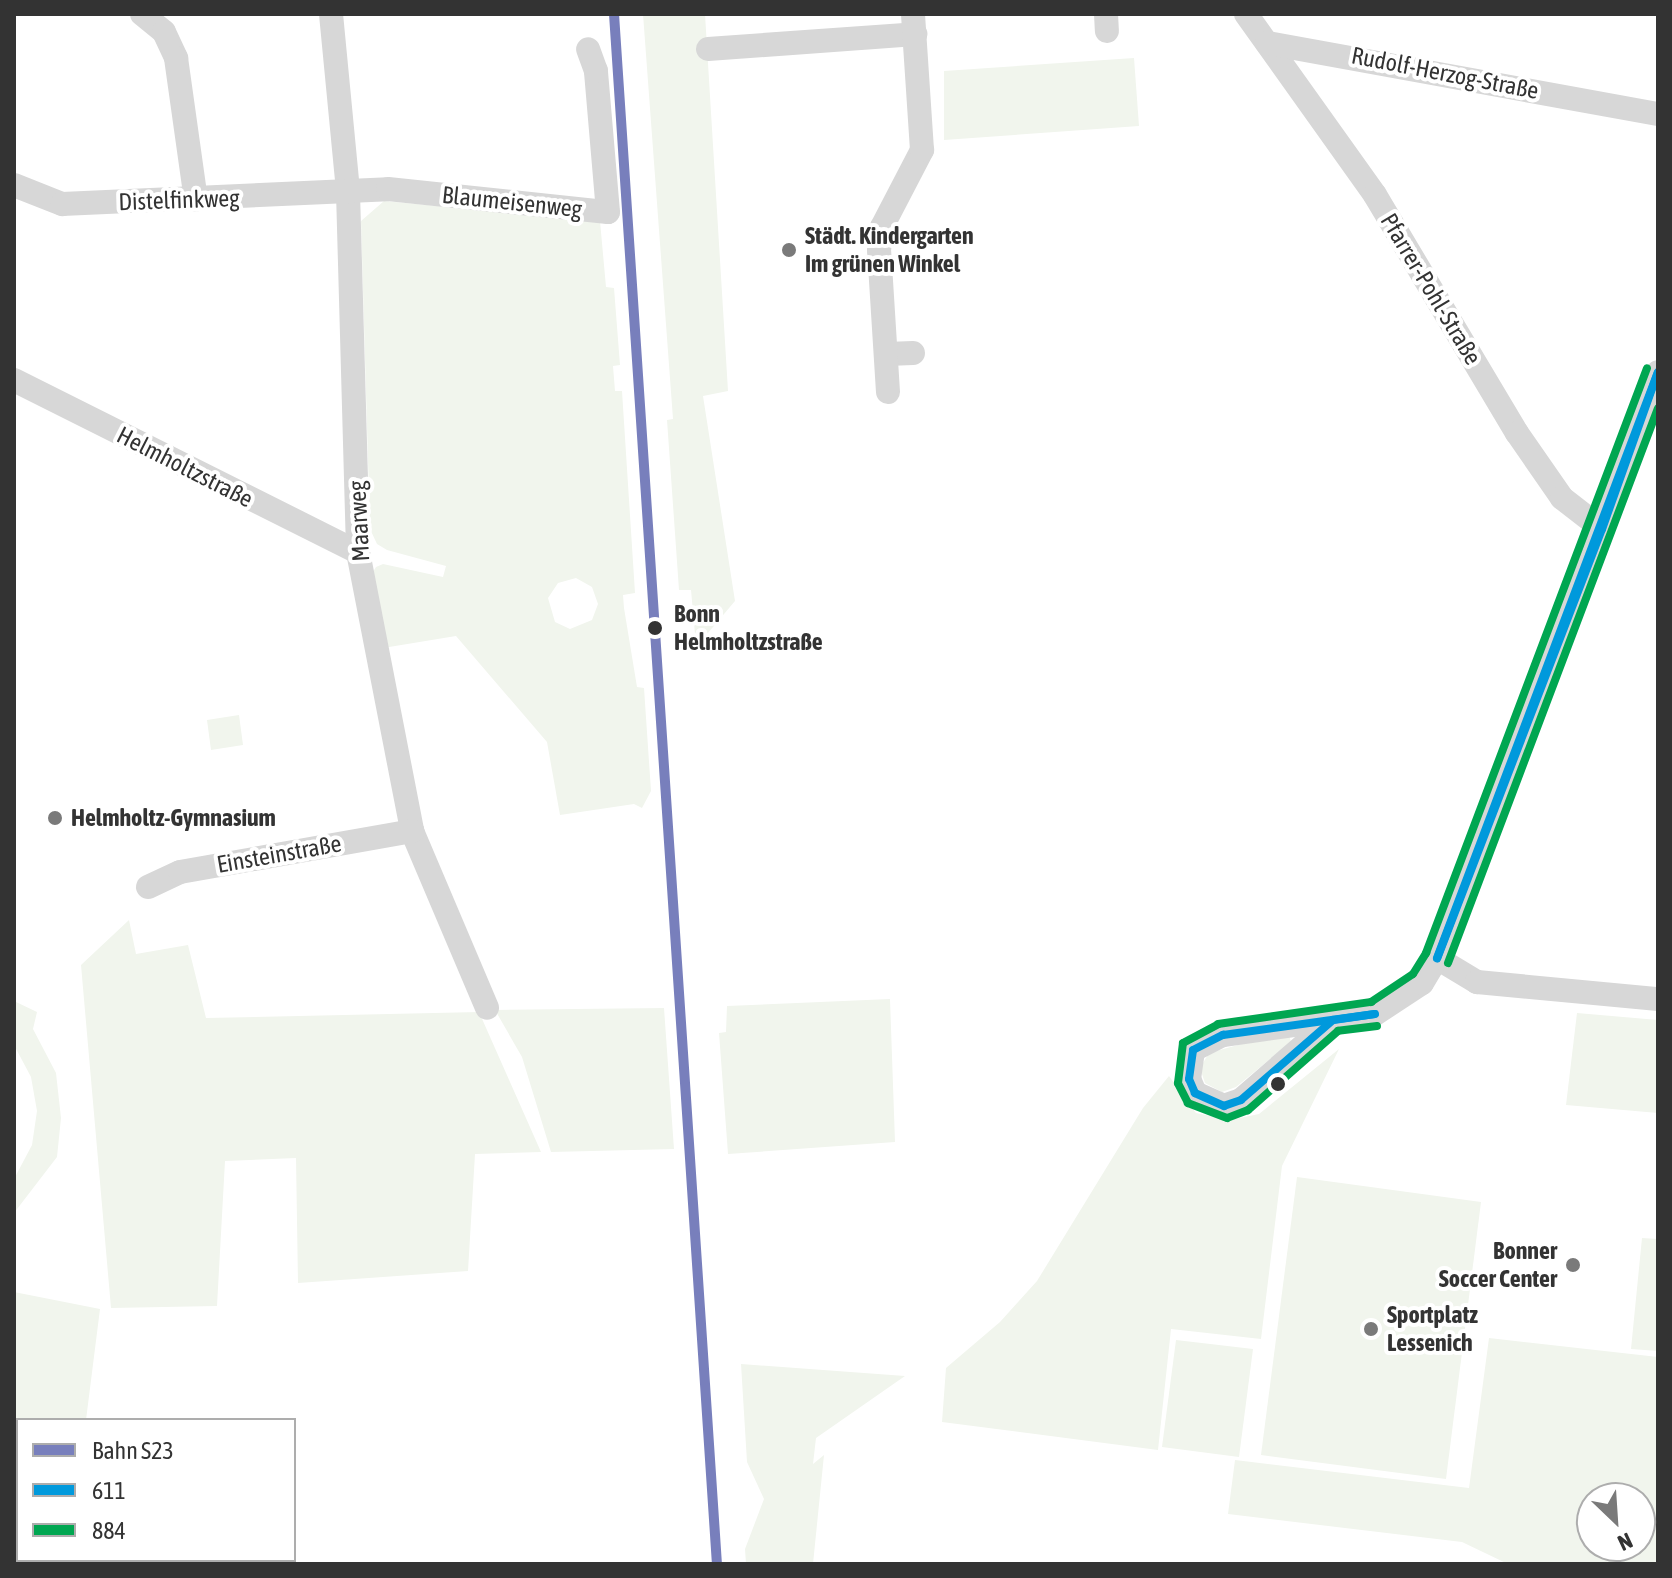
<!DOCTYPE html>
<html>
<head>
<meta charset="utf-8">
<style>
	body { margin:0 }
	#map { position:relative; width:1672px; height:1578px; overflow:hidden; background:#fff; font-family:"Asap Condensed",sans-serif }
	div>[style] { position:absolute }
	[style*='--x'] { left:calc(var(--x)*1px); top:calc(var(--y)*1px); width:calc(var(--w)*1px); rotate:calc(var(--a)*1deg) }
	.green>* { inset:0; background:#f1f5ed }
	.minor>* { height:24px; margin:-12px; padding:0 12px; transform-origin:12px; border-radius:12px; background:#d7d7d7 }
	.bus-1>* { height:8px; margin:-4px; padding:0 4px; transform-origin:4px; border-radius:4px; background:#0099dc }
	.bus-2>* { height:8px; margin:-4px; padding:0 4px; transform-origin:4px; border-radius:4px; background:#00a651 }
	.rail-1>* { height:10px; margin:-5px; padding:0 5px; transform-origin:5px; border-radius:5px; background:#787fbc }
	.dots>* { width:22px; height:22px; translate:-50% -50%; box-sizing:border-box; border:4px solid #fff; border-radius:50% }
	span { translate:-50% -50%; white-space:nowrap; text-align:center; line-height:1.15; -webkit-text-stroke:8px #fff; paint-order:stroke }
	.street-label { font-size:24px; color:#333 }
	.poi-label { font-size:24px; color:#333; font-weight:700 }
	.left { translate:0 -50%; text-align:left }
	.right { translate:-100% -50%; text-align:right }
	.stop-label { font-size:24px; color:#333; font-weight:700 }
	.frame { position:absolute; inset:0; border:16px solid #333; pointer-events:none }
	.legend { position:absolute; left:16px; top:1418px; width:280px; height:144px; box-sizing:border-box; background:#fff; border:2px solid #adadad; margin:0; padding:10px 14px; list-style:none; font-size:24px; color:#333 }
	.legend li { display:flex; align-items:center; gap:16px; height:40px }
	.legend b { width:40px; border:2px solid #adadad }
	.north { position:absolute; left:1576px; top:1482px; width:80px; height:80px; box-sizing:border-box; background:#fff; border:2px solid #adadad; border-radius:50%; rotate:155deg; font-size:22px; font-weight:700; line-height:32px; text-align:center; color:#333 }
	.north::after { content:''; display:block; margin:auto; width:28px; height:36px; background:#7a7a7a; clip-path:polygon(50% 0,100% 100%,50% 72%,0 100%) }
</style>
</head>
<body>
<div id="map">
	<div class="green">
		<div style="clip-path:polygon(643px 14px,705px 14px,728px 391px,703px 396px,735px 601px,702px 640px,695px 634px,691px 590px,679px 590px,667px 420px,673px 419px)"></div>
		<div style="clip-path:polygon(1134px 58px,1139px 126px,944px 140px,944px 71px)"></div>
		<div style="clip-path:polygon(evenodd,384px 201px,600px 221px,606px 287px,614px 288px,620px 365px,613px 366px,615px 391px,622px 391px,635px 593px,623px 595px,624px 608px,637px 687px,644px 688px,651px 791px,642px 808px,634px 804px,560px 815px,547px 742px,456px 636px,383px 648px,371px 575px,376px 567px,383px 564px,443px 577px,446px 566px,387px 550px,377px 544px,370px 529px,361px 221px,384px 201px,576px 578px,592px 587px,598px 604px,592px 620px,570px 629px,555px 622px,548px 598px,558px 583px,576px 578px)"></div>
		<div style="clip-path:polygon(239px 715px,243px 745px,211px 750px,207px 720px)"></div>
		<div style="clip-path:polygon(129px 920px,136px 954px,188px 945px,206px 1018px,479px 1012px,541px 1152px,475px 1154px,468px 1271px,298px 1283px,296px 1158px,225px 1161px,217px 1306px,111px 1308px,81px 965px)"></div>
		<div style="clip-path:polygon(890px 999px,895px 1142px,728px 1154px,719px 1033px,726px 1032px,727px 1006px)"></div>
		<div style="clip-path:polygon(14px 1001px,37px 1012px,33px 1029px,56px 1073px,61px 1118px,57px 1157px,14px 1213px,14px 1179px,32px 1145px,37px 1111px,31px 1077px,14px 1045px)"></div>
		<div style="clip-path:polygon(664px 1008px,674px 1149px,551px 1152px,522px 1057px,495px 1010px)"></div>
		<div style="clip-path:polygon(1577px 1013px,1658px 1020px,1658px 1113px,1566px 1105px)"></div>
		<div style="clip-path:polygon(1288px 1031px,1291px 1042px,1236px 1087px,1222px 1092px,1205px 1083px,1200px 1068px,1209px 1053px)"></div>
		<div style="clip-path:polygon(1339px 1049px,1282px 1166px,1261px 1339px,1171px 1329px,1158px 1450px,942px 1422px,946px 1368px,1000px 1322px,1037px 1281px,1143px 1108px,1169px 1076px,1196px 1113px,1230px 1120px,1259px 1114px)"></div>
		<div style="clip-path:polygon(1297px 1177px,1481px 1202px,1446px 1479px,1261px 1455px)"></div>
		<div style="clip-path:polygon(1642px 1238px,1658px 1239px,1658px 1351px,1631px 1349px)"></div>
		<div style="clip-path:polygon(14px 1292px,100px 1309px,86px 1420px,18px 1420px,18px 1560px,66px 1560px,65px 1564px,14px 1564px)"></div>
		<div style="clip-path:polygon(evenodd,1489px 1338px,1658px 1357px,1658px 1564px,1508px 1564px,1462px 1542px,1228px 1514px,1235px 1460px,1469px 1488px,1489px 1338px,1592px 1498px,1640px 1498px,1640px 1546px,1592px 1546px,1592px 1498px)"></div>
		<div style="clip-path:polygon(1176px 1340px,1253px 1349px,1239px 1457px,1162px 1447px)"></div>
		<div style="clip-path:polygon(741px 1364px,905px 1376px,816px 1438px,813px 1464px,824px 1455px,813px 1564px,746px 1564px,745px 1549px,764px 1499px,747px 1462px)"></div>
	</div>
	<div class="minor">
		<div style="--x:142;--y:14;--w:28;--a:39"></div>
		<div style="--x:164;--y:32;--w:29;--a:65"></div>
		<div style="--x:176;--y:58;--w:143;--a:82"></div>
		<div style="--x:331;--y:14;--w:179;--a:84.5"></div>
		<div style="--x:348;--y:192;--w:360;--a:88.4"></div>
		<div style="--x:358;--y:552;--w:284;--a:79"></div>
		<div style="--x:412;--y:831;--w:192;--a:67"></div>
		<div style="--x:1106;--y:14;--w:17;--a:87"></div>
		<div style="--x:1246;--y:14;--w:222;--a:54.5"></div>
		<div style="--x:1375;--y:195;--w:277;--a:59.2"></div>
		<div style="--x:1517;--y:433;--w:79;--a:55.3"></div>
		<div style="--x:1562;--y:498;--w:51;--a:37.8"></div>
		<div style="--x:1267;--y:43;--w:397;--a:10.3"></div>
		<div style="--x:708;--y:49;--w:208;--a:-4.1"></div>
		<div style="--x:14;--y:185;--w:52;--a:21.6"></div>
		<div style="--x:62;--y:204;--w:326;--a:-2.6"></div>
		<div style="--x:388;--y:189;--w:221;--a:6"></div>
		<div style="--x:608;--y:212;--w:142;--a:-94.9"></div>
		<div style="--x:596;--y:71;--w:23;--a:-110"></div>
		<div style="--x:887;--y:354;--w:26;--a:-2"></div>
		<div style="--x:14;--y:380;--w:385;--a:26.6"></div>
		<div style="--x:888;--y:392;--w:142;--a:-93.6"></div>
		<div style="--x:879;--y:250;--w:23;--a:-83"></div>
		<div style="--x:882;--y:227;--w:87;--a:-62.5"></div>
		<div style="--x:922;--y:150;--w:136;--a:-93.8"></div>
		<div style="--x:148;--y:887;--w:35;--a:-25"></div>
		<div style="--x:180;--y:872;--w:236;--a:-10"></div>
		<div style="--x:1437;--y:958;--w:47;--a:31"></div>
		<div style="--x:1477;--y:982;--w:182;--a:5.4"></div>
		<div style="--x:1333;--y:1020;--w:122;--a:139"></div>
		<div style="--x:1241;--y:1100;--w:18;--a:161"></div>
		<div style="--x:1224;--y:1106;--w:32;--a:-156"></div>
		<div style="--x:1195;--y:1093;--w:15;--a:-113"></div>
		<div style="--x:1189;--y:1079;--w:29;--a:-82"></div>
		<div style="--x:1193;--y:1050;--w:34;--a:-27"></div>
		<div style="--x:1223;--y:1035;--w:153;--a:-7.9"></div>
		<div style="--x:1375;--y:1014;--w:56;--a:-33.4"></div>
		<div style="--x:1422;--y:983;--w:29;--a:-59"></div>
		<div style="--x:1437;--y:958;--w:626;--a:-69.34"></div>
	</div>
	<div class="bus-1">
		<div style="--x:1658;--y:372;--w:167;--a:109.6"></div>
		<div style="--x:1602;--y:529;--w:460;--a:111"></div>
		<div style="--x:1437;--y:958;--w:626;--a:-69.34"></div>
		<div style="--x:1375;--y:1014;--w:42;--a:171.9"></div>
		<div style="--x:1333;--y:1020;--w:122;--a:139"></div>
		<div style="--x:1241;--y:1100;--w:18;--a:161"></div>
		<div style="--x:1224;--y:1106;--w:32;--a:-156"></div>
		<div style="--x:1195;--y:1093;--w:15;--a:-113"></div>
		<div style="--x:1189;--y:1079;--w:29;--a:-82"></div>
		<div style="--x:1193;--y:1050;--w:34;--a:-27"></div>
		<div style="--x:1223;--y:1035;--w:153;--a:-7.9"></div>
	</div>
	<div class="bus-2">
		<div style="--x:1448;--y:963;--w:593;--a:-69.27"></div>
		<div style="--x:1377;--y:1026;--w:39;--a:173"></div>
		<div style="--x:1338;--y:1031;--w:120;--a:138.7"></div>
		<div style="--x:1248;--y:1110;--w:22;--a:159"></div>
		<div style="--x:1227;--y:1118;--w:42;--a:-159"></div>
		<div style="--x:1188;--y:1103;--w:22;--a:-117"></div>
		<div style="--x:1178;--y:1083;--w:40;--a:-82.9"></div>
		<div style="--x:1183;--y:1043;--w:40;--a:-28"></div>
		<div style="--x:1218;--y:1024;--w:155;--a:-8.2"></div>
		<div style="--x:1371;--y:1002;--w:50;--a:-33.7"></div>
		<div style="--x:1413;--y:974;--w:25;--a:-58"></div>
		<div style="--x:1426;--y:953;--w:625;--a:-69.3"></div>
	</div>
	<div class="rail-1">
		<div style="--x:614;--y:14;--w:1553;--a:86.2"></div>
	</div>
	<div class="dots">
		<div style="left:789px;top:250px;background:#7a7a7a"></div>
		<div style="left:655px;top:628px;background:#333"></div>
		<div style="left:55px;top:818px;background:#7a7a7a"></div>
		<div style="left:1278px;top:1084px;background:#333"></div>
		<div style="left:1573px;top:1265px;background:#7a7a7a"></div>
		<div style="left:1371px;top:1329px;background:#7a7a7a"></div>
	</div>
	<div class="street-label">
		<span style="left:1445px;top:73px;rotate:11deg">Rudolf-Herzog-Straße</span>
		<span style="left:179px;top:200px;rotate:-2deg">Distelfinkweg</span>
		<span style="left:512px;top:202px;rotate:6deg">Blaumeisenweg</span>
		<span style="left:1431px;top:289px;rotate:59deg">Pfarrer-Pohl-Straße</span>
		<span style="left:185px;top:467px;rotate:27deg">Helmholtzstraße</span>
		<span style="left:359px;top:521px;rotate:-93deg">Maarweg</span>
		<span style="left:279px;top:854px;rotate:-10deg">Einsteinstraße</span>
	</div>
	<div class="poi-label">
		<span class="left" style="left:805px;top:250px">Städt. Kindergarten<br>Im grünen Winkel</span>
		<span class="left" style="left:71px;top:818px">Helmholtz-Gymnasium</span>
		<span class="right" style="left:1557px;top:1265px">Bonner<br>Soccer Center</span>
		<span class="left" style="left:1387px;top:1329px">Sportplatz<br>Lessenich</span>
	</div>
	<div class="stop-label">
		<span class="left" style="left:674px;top:628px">Bonn<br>Helmholtzstraße</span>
	</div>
	<div class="frame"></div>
	<ul class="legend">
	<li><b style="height:10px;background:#787fbc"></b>Bahn S23</li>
	<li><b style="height:10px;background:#0099dc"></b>611</li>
	<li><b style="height:10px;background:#00a651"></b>884</li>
	</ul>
	<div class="north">N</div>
</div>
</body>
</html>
